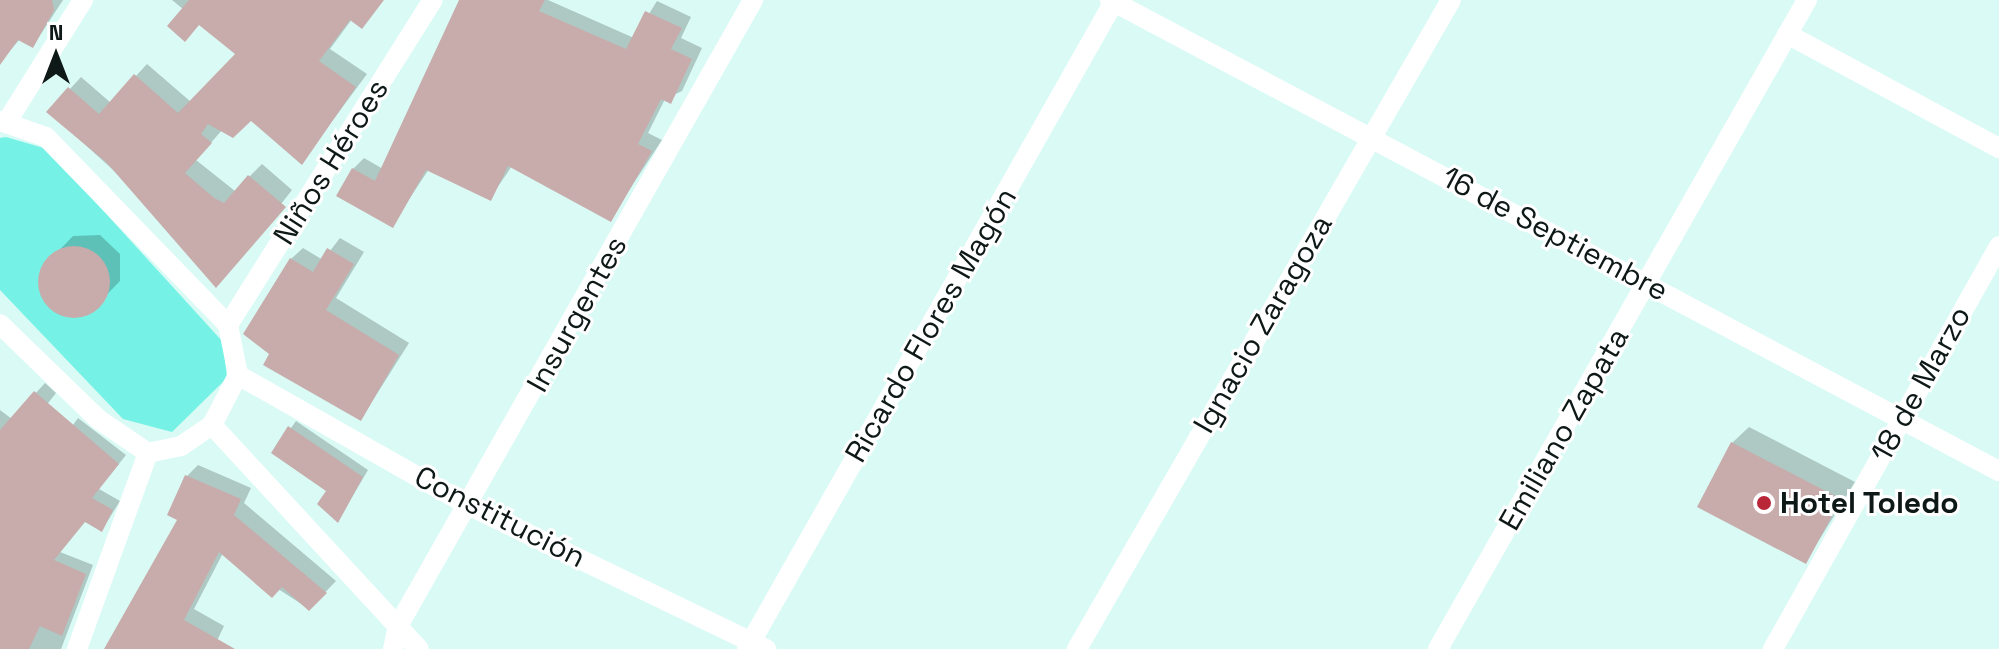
<!DOCTYPE html>
<html>
<head>
<meta charset="utf-8">
<style>
	body { margin:0 }
	#map { position:relative; width:1999px; height:649px; overflow:hidden; background:#dafaf5; font-family:"Space Grotesk",sans-serif }
	div>[style] { position:absolute }
	[style*='--x'] { left:calc(var(--x)*1px); top:calc(var(--y)*1px); width:calc(var(--w)*1px); rotate:calc(var(--a)*1deg) }
	.green>* { inset:0; background:#75f2e5 }
	.shadow>* { inset:0; background:#0003 }
	.building>* { inset:0; background:#c8acab }
	.round { border-radius:50% }
	.street>* { height:20px; margin:-10px; padding:0 10px; transform-origin:10px; border-radius:10px; background:#fff }
	.dots>* { width:22px; height:22px; translate:-50% -50%; box-sizing:border-box; border:4px solid #fff; border-radius:50% }
	span { translate:-50% -50%; white-space:nowrap; text-align:center; line-height:1.15; -webkit-text-stroke:6px #fff; paint-order:stroke }
	.street-label { font-size:30px; color:#0d1817 }
	.poi-label { font-size:30px; color:#0d1817; font-weight:700 }
	.left { translate:0 -50%; text-align:left }
	.north { position:absolute; left:16px; top:16px; width:80px; height:80px; -webkit-text-stroke:6px #fff; paint-order:stroke; rotate:0deg; font-size:22px; font-weight:700; line-height:32px; text-align:center; color:#0d1817 }
	.north::after { content:''; display:block; margin:auto; width:28px; height:36px; background:#0d1817; clip-path:polygon(50% 0,100% 100%,50% 72%,0 100%) }
</style>
</head>
<body>
<div id="map">
	<div class="green">
		<div style="clip-path:polygon(6px 137px,47px 149px,223px 342px,227px 378px,172px 432px,123px 419px,0 290px,0 138px)"></div>
	</div>
	<div class="shadow">
		<div style="clip-path:polygon(0 0,63px 0,33px 46px,20px 39px,0 62px)"></div>
		<div style="clip-path:polygon(172px 0,383px 0,362px 26px,352px 19px,330px 49px,367px 74px,301px 163px,251px 118px,222px 130px,196px 160px,235px 191px,262px 164px,292px 190px,227px 273px,49px 112px,81px 77px,111px 103px,147px 64px,191px 102px,238px 54px)"></div>
		<div style="clip-path:polygon(462px 0,548px 0,634px 38px,657px 1px,691px 17px,681px 38px,702px 48px,682px 91px,665px 99px,648px 133px,662px 140px,610px 219px,512px 166px,490px 198px,429px 169px,392px 225px,353px 169px,364px 158px,383px 169px)"></div>
		<div style="clip-path:polygon(100px 235px,120px 254px,120px 281px,88px 314px,61px 315px,41px 296px,41px 269px,73px 236px)"></div>
		<div style="clip-path:polygon(340px 238px,364px 252px,336px 298px,409px 343px,361px 419px,272px 353px,291px 259px,303px 248px,323px 260px)"></div>
		<div style="clip-path:polygon(45px 383px,56px 393px,0 464px,0 410px,12px 419px)"></div>
		<div style="clip-path:polygon(78px 418px,126px 455px,99px 489px,120px 501px,102px 530px,86px 520px,60px 552px,93px 565px,61px 649px,0 649px,0 528px)"></div>
		<div style="clip-path:polygon(296px 421px,368px 470px,338px 521px,329px 491px,274px 452px)"></div>
		<div style="clip-path:polygon(1749px 427px,1855px 482px,1806px 561px,1732px 443px)"></div>
		<div style="clip-path:polygon(198px 465px,251px 488px,244px 503px,336px 581px,309px 609px,223px 553px,194px 609px,224px 626px,213px 649px,107px 649px,179px 519px,187px 476px)"></div>
	</div>
	<div class="building">
		<div style="clip-path:polygon(0 0,52px 0,54px 10px,33px 48px,18px 40px,0 65px)"></div>
		<div style="clip-path:polygon(189px 0,384px 0,362px 29px,350px 20px,319px 61px,356px 87px,302px 165px,251px 121px,233px 138px,208px 124px,201px 134px,212px 143px,185px 173px,214px 198px,224px 203px,248px 175px,286px 207px,216px 288px,107px 163px,46px 112px,68px 87px,99px 114px,134px 74px,178px 113px,235px 54px,199px 25px,185px 42px,167px 26px)"></div>
		<div style="clip-path:polygon(459px 0,545px 0,539px 11px,626px 49px,645px 11px,682px 28px,671px 49px,692px 59px,671px 104px,661px 99px,638px 144px,652px 151px,611px 222px,508px 166px,491px 201px,426px 170px,393px 228px,336px 196px,352px 168px,375px 181px)"></div>
		<div class="round" style="left:38px;top:246px;width:72px;height:72px"></div>
		<div style="clip-path:polygon(327px 248px,354px 264px,326px 310px,399px 355px,361px 421px,263px 365px,269px 354px,243px 334px,290px 258px,313px 272px)"></div>
		<div style="clip-path:polygon(34px 391px,119px 464px,92px 498px,113px 510px,102px 532px,85px 522px,54px 560px,86px 574px,62px 636px,40px 626px,29px 649px,0 649px,0 430px)"></div>
		<div style="clip-path:polygon(288px 426px,363px 477px,338px 523px,317px 504px,326px 491px,271px 453px)"></div>
		<div style="clip-path:polygon(1731px 442px,1841px 499px,1806px 564px,1697px 507px)"></div>
		<div style="clip-path:polygon(185px 475px,241px 499px,234px 515px,327px 593px,309px 611px,282px 587px,272px 598px,219px 552px,184px 620px,235px 649px,104px 649px,177px 520px,167px 515px)"></div>
	</div>
	<div class="street">
		<div style="--x:1110;--y:0;--w:1006;--a:27.92"></div>
		<div style="--x:1787;--y:34;--w:241;--a:28.3"></div>
		<div style="--x:8;--y:120;--w:142;--a:-58"></div>
		<div style="--x:0;--y:121;--w:49;--a:19.2"></div>
		<div style="--x:46;--y:137;--w:262;--a:45.9"></div>
		<div style="--x:228;--y:325;--w:51;--a:78.7"></div>
		<div style="--x:238;--y:375;--w:56;--a:117.5"></div>
		<div style="--x:212;--y:425;--w:37;--a:146"></div>
		<div style="--x:181;--y:446;--w:34;--a:168"></div>
		<div style="--x:148;--y:453;--w:60;--a:-145.8"></div>
		<div style="--x:98;--y:419;--w:136;--a:-135.9"></div>
		<div style="--x:228;--y:325;--w:384;--a:-57.8"></div>
		<div style="--x:238;--y:375;--w:266;--a:29.5"></div>
		<div style="--x:470;--y:506;--w:329;--a:25.8"></div>
		<div style="--x:212;--y:425;--w:305;--a:47.3"></div>
		<div style="--x:77;--y:649;--w:208;--a:-70.1"></div>
		<div style="--x:393;--y:649;--w:24;--a:-78"></div>
		<div style="--x:398;--y:626;--w:720;--a:-60.44"></div>
		<div style="--x:747;--y:649;--w:746;--a:-60.45"></div>
		<div style="--x:1077;--y:649;--w:749;--a:-60.05"></div>
		<div style="--x:1438;--y:649;--w:747;--a:-60.38"></div>
		<div style="--x:1773;--y:649;--w:462;--a:-60.7"></div>
	</div>
	<div class="dots">
		<div style="left:1764px;top:503px;background:#b82638"></div>
	</div>
	<div class="street-label">
		<span style="left:331px;top:162px;rotate:-58deg">Niños Héroes</span>
		<span style="left:1555px;top:234px;rotate:28deg">16 de Septiembre</span>
		<span style="left:577px;top:314px;rotate:-61deg">Insurgentes</span>
		<span style="left:1263px;top:324px;rotate:-60deg">Ignacio Zaragoza</span>
		<span style="left:931px;top:325px;rotate:-60deg">Ricardo Flores Magón</span>
		<span style="left:1921px;top:384px;rotate:-61deg">18 de Marzo</span>
		<span style="left:1564px;top:429px;rotate:-60deg">Emiliano Zapata</span>
		<span style="left:500px;top:517px;rotate:27deg">Constitución</span>
	</div>
	<div class="poi-label">
		<span class="left" style="left:1780px;top:503px">Hotel Toledo</span>
	</div>
	<div class="north">N</div>
</div>
</body>
</html>
